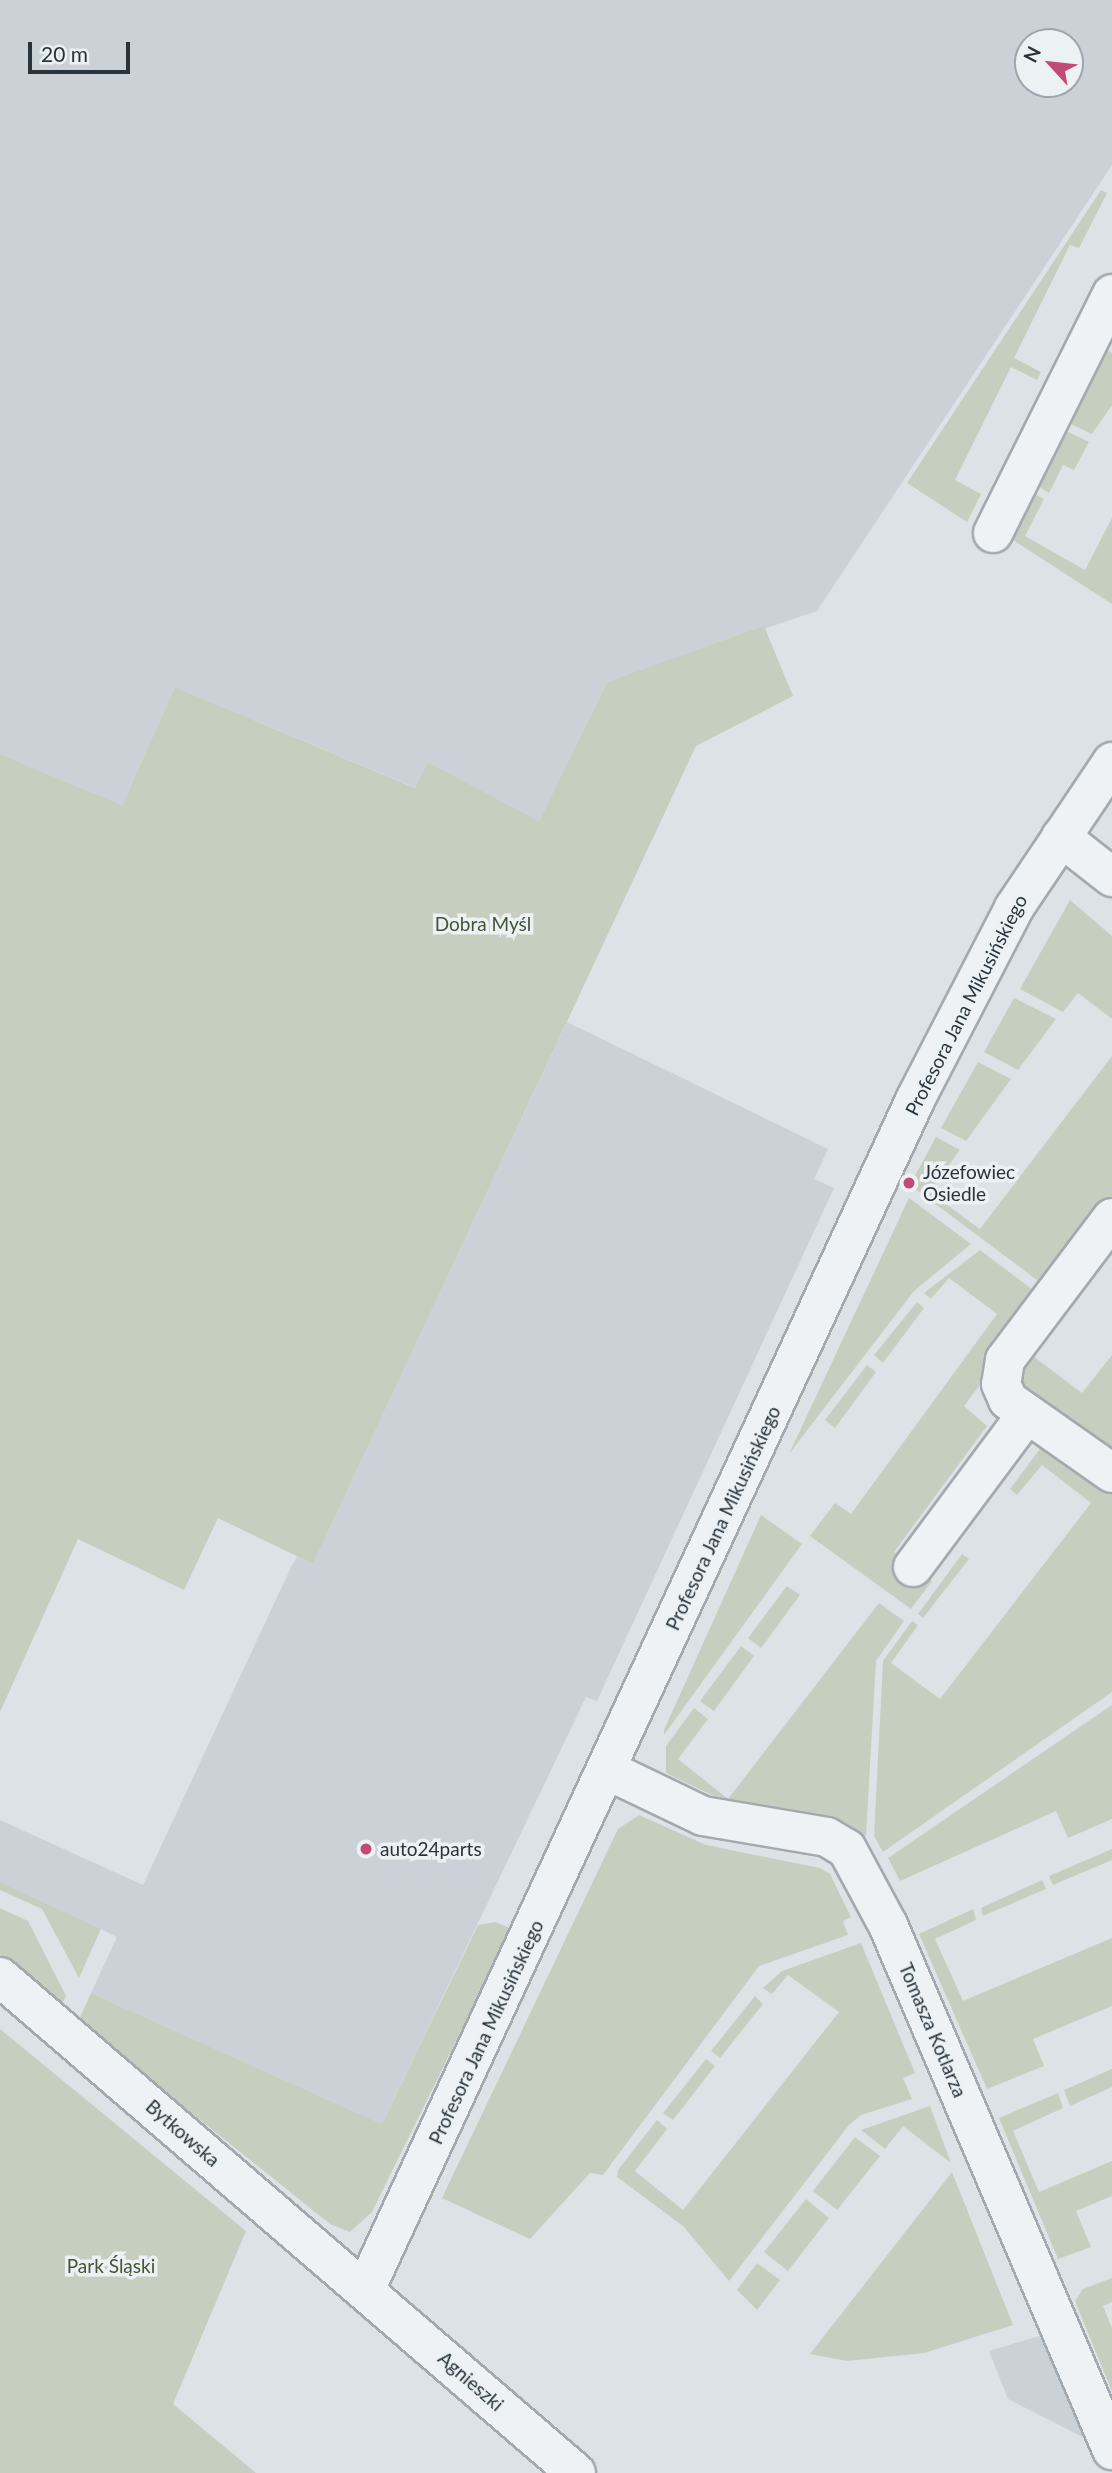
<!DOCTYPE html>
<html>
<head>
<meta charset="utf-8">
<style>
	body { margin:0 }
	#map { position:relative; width:1112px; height:2473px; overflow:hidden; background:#dde2e6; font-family:Lato,sans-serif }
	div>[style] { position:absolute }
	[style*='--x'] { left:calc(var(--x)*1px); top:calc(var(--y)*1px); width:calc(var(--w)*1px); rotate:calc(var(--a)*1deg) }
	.built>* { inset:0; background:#cbd2d7 }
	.green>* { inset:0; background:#c6cfbf }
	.roads { filter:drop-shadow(2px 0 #a3aaaf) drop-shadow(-2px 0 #a3aaaf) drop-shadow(0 2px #a3aaaf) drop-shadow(0 -2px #a3aaaf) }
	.minor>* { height:38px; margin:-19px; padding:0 19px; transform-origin:19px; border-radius:19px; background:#eff2f4 }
	.dots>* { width:19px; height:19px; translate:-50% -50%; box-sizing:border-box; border:4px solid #ecf1f4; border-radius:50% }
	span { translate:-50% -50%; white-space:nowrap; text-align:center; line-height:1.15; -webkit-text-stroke:7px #ecf1f4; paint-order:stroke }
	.park-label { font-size:19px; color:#435636 }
	.street-label { font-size:19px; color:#28333b }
	.poi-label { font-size:19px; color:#28333b }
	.left { translate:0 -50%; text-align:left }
	.north { position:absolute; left:1014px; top:28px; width:70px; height:70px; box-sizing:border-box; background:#ecf1f4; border:2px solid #9ea5aa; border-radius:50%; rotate:297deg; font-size:19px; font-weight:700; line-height:28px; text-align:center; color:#28333b }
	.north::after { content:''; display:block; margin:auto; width:24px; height:32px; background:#c34a75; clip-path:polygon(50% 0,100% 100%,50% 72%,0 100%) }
	.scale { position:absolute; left:28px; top:42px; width:102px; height:32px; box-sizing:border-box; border:4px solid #28333b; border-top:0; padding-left:9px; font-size:21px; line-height:24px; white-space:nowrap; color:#28333b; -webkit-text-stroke:5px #ecf1f4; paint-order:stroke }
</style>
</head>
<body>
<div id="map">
	<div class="built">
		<div style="clip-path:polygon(evenodd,0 0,1112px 0,1112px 165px,817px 611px,607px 682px,539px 821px,428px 762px,416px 788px,175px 687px,122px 805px,0 754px,0 0,1028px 42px,1070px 42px,1070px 84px,1028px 84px,1028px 42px)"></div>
		<div style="clip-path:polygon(567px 1022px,828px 1149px,814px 1179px,834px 1188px,597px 1701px,586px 1697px,382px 2124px,91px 1993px,117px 1937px,0 1882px,0 1820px,143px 1885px,292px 1565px,297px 1557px,313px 1564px)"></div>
		<div style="clip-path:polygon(1046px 2334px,1096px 2444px,1008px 2399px,989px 2351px)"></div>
	</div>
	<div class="green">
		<div style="clip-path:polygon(1101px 190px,1107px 193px,1079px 248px,1070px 245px,1014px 358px,1041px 372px,1037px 380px,1011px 367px,955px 480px,981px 494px,967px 522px,907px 483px)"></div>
		<div style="clip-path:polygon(1106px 350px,1112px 353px,1112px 405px,1092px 434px,1069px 423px)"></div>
		<div style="clip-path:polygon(1064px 430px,1089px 442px,1074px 470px,1063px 465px,1049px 493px,1036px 485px)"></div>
		<div style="clip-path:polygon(1033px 493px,1044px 499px,1025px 536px,1085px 570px,1112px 518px,1112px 604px,1010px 538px)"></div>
		<div style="clip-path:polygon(764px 626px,793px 696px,696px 746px,313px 1564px,218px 1518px,184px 1590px,78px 1539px,0 1712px,0 754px,122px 805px,175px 687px,415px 788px,428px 762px,539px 821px,607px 682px)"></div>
		<div style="clip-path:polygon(1070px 900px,1112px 936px,1112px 1019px,1078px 993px,1063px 1012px,1020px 989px)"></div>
		<div style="clip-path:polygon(1014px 998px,1056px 1019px,1018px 1070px,984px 1052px)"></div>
		<div style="clip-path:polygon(1112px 1056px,1112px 1207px,1049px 1289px,910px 1185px,936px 1137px,960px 1150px,929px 1192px,980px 1229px)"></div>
		<div style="clip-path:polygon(978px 1062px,1011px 1079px,966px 1141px,941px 1128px)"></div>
		<div style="clip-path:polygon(909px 1198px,971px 1244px,914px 1291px,789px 1454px)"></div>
		<div style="clip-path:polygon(980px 1250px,1045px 1299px,964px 1406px,987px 1426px,894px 1552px,932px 1581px,911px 1609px,810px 1536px,835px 1503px,851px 1514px,997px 1314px,949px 1278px,931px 1299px,924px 1293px)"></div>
		<div style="clip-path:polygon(917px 1302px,924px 1308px,883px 1363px,874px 1355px)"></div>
		<div style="clip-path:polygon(1065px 1311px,1033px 1356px,1082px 1393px,1112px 1355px,1112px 1465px,1013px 1397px,1011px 1363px)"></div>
		<div style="clip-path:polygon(867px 1365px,876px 1372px,835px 1428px,825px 1420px)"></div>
		<div style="clip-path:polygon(1042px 1446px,1112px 1489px,1112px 1692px,883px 1852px,874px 1836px,883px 1661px,912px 1621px,918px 1625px,891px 1663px,940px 1699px,1091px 1503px,1042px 1465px,1017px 1495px,1010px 1489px)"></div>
		<div style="clip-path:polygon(761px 1515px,802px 1544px,664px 1735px,664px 1730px)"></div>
		<div style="clip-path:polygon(962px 1554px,969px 1559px,923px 1618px,918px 1614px)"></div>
		<div style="clip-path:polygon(787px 1586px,800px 1595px,761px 1648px,748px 1638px)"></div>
		<div style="clip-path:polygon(879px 1603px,904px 1621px,876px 1661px,866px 1836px,836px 1817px,737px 1807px,666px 1773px,666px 1746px,694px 1708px,708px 1719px,678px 1759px,728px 1799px)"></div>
		<div style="clip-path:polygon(741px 1646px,754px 1656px,714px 1711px,700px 1701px)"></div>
		<div style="clip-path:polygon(1112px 1705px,1112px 1819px,1068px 1838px,1056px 1811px,900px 1881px,888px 1858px)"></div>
		<div style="clip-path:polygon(639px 1815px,706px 1845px,820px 1868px,830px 1874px,851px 1917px,843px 1921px,848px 1935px,759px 1966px,603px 2175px,590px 2173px,530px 2239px,442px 2198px,618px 1829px)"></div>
		<div style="clip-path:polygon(1112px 1849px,1112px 1860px,1053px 1885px,1049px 1876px)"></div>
		<div style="clip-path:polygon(1042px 1880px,1046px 1889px,983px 1916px,981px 1908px)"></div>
		<div style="clip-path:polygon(0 1882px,101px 1929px,79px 1978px,42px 1909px,0 1890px)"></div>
		<div style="clip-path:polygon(0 1908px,28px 1921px,66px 1996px,60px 2008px,0 1954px)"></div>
		<div style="clip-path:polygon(973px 1909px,976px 1920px,935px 1939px,963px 2001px,1112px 1938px,1112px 2006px,1033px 2039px,1044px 2066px,987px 2089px,919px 1934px)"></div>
		<div style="clip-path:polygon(496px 1922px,511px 1929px,372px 2212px,350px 2232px,330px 2224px,78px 2022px,91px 1993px,382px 2124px,478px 1925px)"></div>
		<div style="clip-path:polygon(861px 1943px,915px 2073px,903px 2078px,912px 2099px,861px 2115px,849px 2125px,729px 2281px,683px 2226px,617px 2177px,618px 2170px,657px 2120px,667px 2129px,635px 2171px,683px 2210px,839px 2012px,788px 1975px,772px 1994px,763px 1988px,782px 1971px)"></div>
		<div style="clip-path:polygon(755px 1996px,763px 2004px,720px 2058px,711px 2051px)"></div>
		<div style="clip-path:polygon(0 2029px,246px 2231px,173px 2404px,256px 2473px,0 2473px)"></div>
		<div style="clip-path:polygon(706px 2059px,715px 2066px,673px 2120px,663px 2113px)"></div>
		<div style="clip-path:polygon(1112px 2069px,1112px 2087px,1070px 2106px,1064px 2090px)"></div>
		<div style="clip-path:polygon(1058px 2093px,1063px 2108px,1013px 2131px,1039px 2192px,1112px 2161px,1112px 2196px,1076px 2211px,1091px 2247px,1058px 2259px,999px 2118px)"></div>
		<div style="clip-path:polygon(930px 2106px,951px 2163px,903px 2126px,885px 2149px,861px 2130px)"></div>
		<div style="clip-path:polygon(855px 2137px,880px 2156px,837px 2210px,813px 2191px)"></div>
		<div style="clip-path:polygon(952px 2172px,1013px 2325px,924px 2353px,847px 2361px,810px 2354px)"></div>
		<div style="clip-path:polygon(806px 2199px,829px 2218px,788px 2271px,764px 2252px)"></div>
		<div style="clip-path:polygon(757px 2263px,780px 2280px,757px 2310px,737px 2290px)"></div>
		<div style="clip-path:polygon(1112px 2278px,1112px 2302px,1103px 2306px,1112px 2328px,1112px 2391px,1075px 2301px,1083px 2289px)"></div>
	</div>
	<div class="roads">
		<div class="minor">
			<div style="--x:993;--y:533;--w:267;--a:-63.5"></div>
			<div style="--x:1061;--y:837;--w:65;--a:38.1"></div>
			<div style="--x:1112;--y:1218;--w:178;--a:127"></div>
			<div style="--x:1005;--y:1360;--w:24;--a:99"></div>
			<div style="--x:1001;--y:1384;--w:17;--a:66"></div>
			<div style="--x:1008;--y:1400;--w:127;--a:35.1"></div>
			<div style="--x:913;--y:1567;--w:191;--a:-53.3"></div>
			<div style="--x:607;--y:1770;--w:106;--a:25.6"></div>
			<div style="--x:703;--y:1816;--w:126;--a:9.6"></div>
			<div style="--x:827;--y:1837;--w:23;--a:31"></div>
			<div style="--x:847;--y:1849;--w:86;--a:61.7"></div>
			<div style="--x:888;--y:1925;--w:571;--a:66.89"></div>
			<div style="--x:0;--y:1977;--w:760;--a:40.73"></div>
			<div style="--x:365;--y:2290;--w:1311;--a:-65.19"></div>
			<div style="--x:915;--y:1100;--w:216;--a:-62.7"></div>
			<div style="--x:1014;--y:908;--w:176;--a:-56.1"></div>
		</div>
	</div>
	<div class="dots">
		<div style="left:909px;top:1183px;background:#c34a75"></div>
		<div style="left:366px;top:1849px;background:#c34a75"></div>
	</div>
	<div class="park-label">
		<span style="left:483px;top:924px">Dobra Myśl</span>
		<span style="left:111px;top:2266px">Park Śląski</span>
	</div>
	<div class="street-label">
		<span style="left:966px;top:1005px;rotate:-63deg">Profesora Jana Mikusińskiego</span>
		<span style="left:723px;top:1518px;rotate:-65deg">Profesora Jana Mikusińskiego</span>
		<span style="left:933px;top:2030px;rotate:67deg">Tomasza Kotlarza</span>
		<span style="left:486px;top:2032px;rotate:-65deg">Profesora Jana Mikusińskiego</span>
		<span style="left:183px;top:2133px;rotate:41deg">Bytkowska</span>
		<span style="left:471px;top:2381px;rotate:41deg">Agnieszki</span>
	</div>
	<div class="poi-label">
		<span class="left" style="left:923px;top:1183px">Józefowiec<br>Osiedle</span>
		<span class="left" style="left:380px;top:1849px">auto24parts</span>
	</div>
	<div class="north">N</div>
	<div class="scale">20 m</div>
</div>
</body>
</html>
